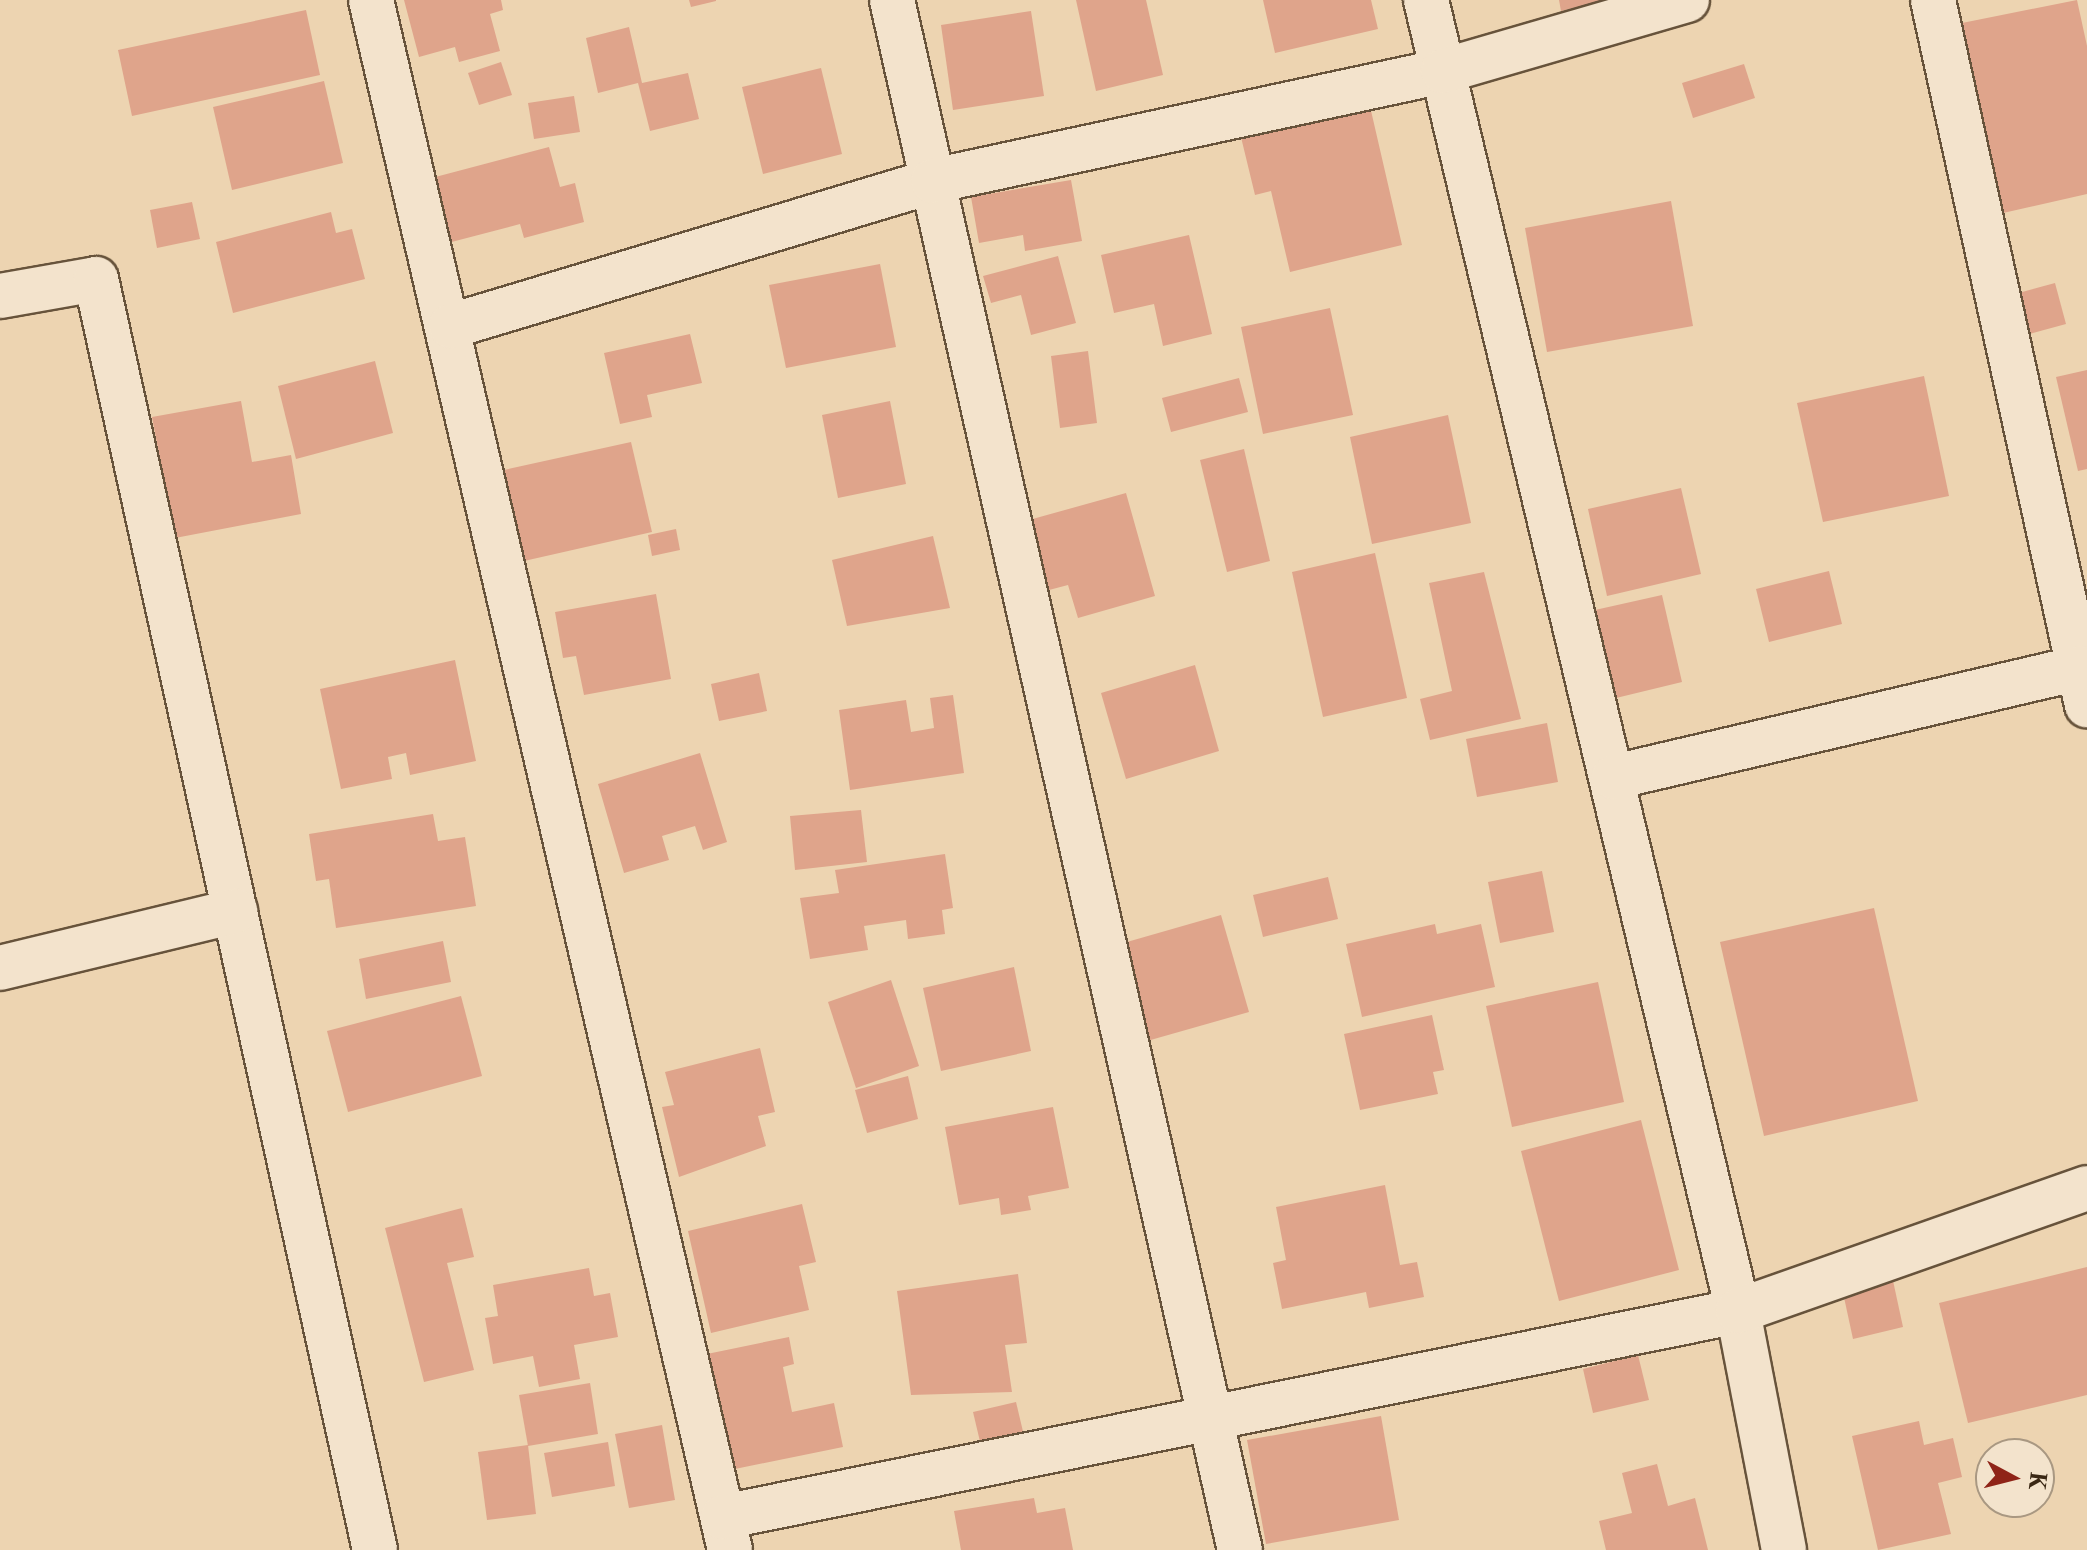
<!DOCTYPE html>
<html>
<head>
<meta charset="utf-8">
<style>
	body { margin:0 }
	#map { position:relative; width:2087px; height:1550px; overflow:hidden; background:#edd4b1; font-family:"Libre Caslon Text",serif }
	div>[style] { position:absolute }
	[style*='--x'] { left:calc(var(--x)*1px); top:calc(var(--y)*1px); width:calc(var(--w)*1px); rotate:calc(var(--a)*1deg) }
	.building>* { inset:0; background:#dfa48b }
	.roads { filter:drop-shadow(2px 0 #67533b) drop-shadow(-2px 0 #67533b) drop-shadow(0 2px #67533b) drop-shadow(0 -2px #67533b) }
	.minor>* { height:44px; margin:-22px; padding:0 22px; transform-origin:22px; border-radius:22px; background:#f3e3cc }
	span { translate:-50% -50%; white-space:nowrap; text-align:center; line-height:1.15; -webkit-text-stroke:6px #f3e3cc; paint-order:stroke }
	.north { position:absolute; left:1975px; top:1438px; width:80px; height:80px; box-sizing:border-box; background:#f3e3cc; border:2px solid #a99882; border-radius:50%; rotate:97deg; font-size:22px; font-weight:700; line-height:32px; text-align:center; color:#3a2814 }
	.north::after { content:''; display:block; margin:auto; width:28px; height:36px; background:#8f2418; clip-path:polygon(50% 0,100% 100%,50% 72%,0 100%) }
</style>
</head>
<body>
<div id="map">
	<div class="building">
		<div style="clip-path:polygon(404px 0,501px 0,503px 10px,490px 14px,500px 51px,459px 62px,455px 47px,419px 57px)"></div>
		<div style="clip-path:polygon(689px 0,716px 0,716px 1px,691px 7px)"></div>
		<div style="clip-path:polygon(1076px 0,1146px 0,1163px 75px,1096px 91px)"></div>
		<div style="clip-path:polygon(1263px 0,1371px 0,1378px 29px,1275px 53px)"></div>
		<div style="clip-path:polygon(1559px 0,1603px 0,1603px 1px,1561px 11px)"></div>
		<div style="clip-path:polygon(2077px 0,2087px 46px,2087px 194px,2003px 213px,1962px 23px)"></div>
		<div style="clip-path:polygon(306px 10px,320px 75px,132px 116px,118px 50px)"></div>
		<div style="clip-path:polygon(1031px 11px,1044px 96px,953px 110px,941px 25px)"></div>
		<div style="clip-path:polygon(629px 27px,642px 83px,688px 73px,699px 119px,650px 131px,638px 83px,598px 93px,586px 38px)"></div>
		<div style="clip-path:polygon(501px 62px,512px 95px,479px 105px,468px 73px)"></div>
		<div style="clip-path:polygon(1744px 64px,1755px 98px,1693px 118px,1682px 83px)"></div>
		<div style="clip-path:polygon(821px 68px,842px 154px,763px 174px,742px 87px)"></div>
		<div style="clip-path:polygon(324px 81px,343px 163px,232px 190px,213px 107px)"></div>
		<div style="clip-path:polygon(574px 96px,580px 132px,534px 139px,528px 103px)"></div>
		<div style="clip-path:polygon(1369px 102px,1402px 245px,1290px 272px,1271px 191px,1255px 195px,1240px 133px)"></div>
		<div style="clip-path:polygon(549px 147px,560px 187px,575px 183px,584px 222px,524px 238px,520px 224px,440px 245px,424px 180px)"></div>
		<div style="clip-path:polygon(1071px 180px,1082px 241px,1025px 251px,1023px 235px,979px 243px,971px 197px)"></div>
		<div style="clip-path:polygon(1671px 201px,1693px 326px,1547px 352px,1525px 228px)"></div>
		<div style="clip-path:polygon(192px 202px,200px 239px,157px 248px,150px 210px)"></div>
		<div style="clip-path:polygon(331px 212px,336px 233px,352px 229px,365px 279px,233px 313px,216px 242px)"></div>
		<div style="clip-path:polygon(1189px 235px,1212px 334px,1163px 346px,1154px 304px,1114px 313px,1101px 255px)"></div>
		<div style="clip-path:polygon(1058px 256px,1076px 323px,1031px 335px,1021px 295px,991px 303px,983px 276px)"></div>
		<div style="clip-path:polygon(880px 264px,896px 347px,786px 368px,769px 285px)"></div>
		<div style="clip-path:polygon(2055px 283px,2066px 324px,2015px 338px,2004px 297px)"></div>
		<div style="clip-path:polygon(1330px 308px,1353px 415px,1263px 434px,1241px 327px)"></div>
		<div style="clip-path:polygon(690px 334px,702px 383px,647px 395px,652px 417px,620px 424px,604px 353px)"></div>
		<div style="clip-path:polygon(1088px 351px,1097px 423px,1060px 428px,1051px 356px)"></div>
		<div style="clip-path:polygon(375px 361px,393px 433px,296px 459px,278px 386px)"></div>
		<div style="clip-path:polygon(2087px 370px,2087px 469px,2078px 471px,2056px 377px)"></div>
		<div style="clip-path:polygon(1924px 376px,1949px 496px,1823px 522px,1797px 403px)"></div>
		<div style="clip-path:polygon(1239px 378px,1248px 412px,1171px 432px,1162px 398px)"></div>
		<div style="clip-path:polygon(241px 401px,252px 462px,291px 455px,301px 514px,175px 538px,152px 417px)"></div>
		<div style="clip-path:polygon(890px 401px,906px 484px,838px 498px,822px 415px)"></div>
		<div style="clip-path:polygon(1448px 415px,1471px 523px,1372px 544px,1350px 437px)"></div>
		<div style="clip-path:polygon(631px 442px,652px 532px,524px 561px,504px 470px)"></div>
		<div style="clip-path:polygon(1244px 449px,1270px 561px,1227px 572px,1200px 460px)"></div>
		<div style="clip-path:polygon(1681px 488px,1701px 574px,1607px 596px,1588px 509px)"></div>
		<div style="clip-path:polygon(1126px 493px,1155px 596px,1078px 618px,1068px 585px,1049px 590px,1029px 520px)"></div>
		<div style="clip-path:polygon(676px 529px,680px 550px,652px 556px,648px 535px)"></div>
		<div style="clip-path:polygon(933px 536px,950px 608px,847px 626px,832px 560px)"></div>
		<div style="clip-path:polygon(1375px 553px,1407px 698px,1323px 717px,1292px 572px)"></div>
		<div style="clip-path:polygon(1829px 571px,1842px 624px,1769px 642px,1756px 589px)"></div>
		<div style="clip-path:polygon(1484px 572px,1521px 719px,1430px 740px,1420px 699px,1452px 691px,1429px 583px)"></div>
		<div style="clip-path:polygon(656px 594px,671px 679px,584px 695px,576px 656px,563px 658px,555px 612px)"></div>
		<div style="clip-path:polygon(1662px 595px,1682px 682px,1616px 698px,1595px 610px)"></div>
		<div style="clip-path:polygon(455px 660px,476px 761px,410px 775px,406px 753px,388px 757px,392px 779px,341px 789px,320px 689px)"></div>
		<div style="clip-path:polygon(1195px 665px,1219px 751px,1126px 779px,1101px 693px)"></div>
		<div style="clip-path:polygon(759px 673px,767px 711px,719px 721px,711px 684px)"></div>
		<div style="clip-path:polygon(953px 695px,964px 773px,850px 790px,839px 710px,906px 700px,911px 732px,934px 728px,930px 698px)"></div>
		<div style="clip-path:polygon(1547px 723px,1558px 782px,1477px 797px,1466px 739px)"></div>
		<div style="clip-path:polygon(700px 753px,727px 842px,703px 850px,695px 826px,662px 836px,669px 860px,624px 873px,598px 784px)"></div>
		<div style="clip-path:polygon(861px 810px,867px 862px,795px 870px,790px 816px)"></div>
		<div style="clip-path:polygon(433px 814px,438px 841px,465px 837px,476px 906px,336px 928px,329px 879px,316px 881px,309px 834px)"></div>
		<div style="clip-path:polygon(945px 854px,953px 908px,942px 910px,945px 934px,908px 939px,906px 920px,864px 926px,868px 950px,810px 959px,800px 898px,839px 893px,835px 870px)"></div>
		<div style="clip-path:polygon(1542px 871px,1554px 932px,1500px 943px,1488px 882px)"></div>
		<div style="clip-path:polygon(1328px 877px,1338px 919px,1263px 937px,1253px 895px)"></div>
		<div style="clip-path:polygon(1874px 908px,1918px 1101px,1764px 1136px,1720px 942px)"></div>
		<div style="clip-path:polygon(1221px 915px,1249px 1012px,1140px 1043px,1113px 946px)"></div>
		<div style="clip-path:polygon(1435px 924px,1437px 934px,1481px 924px,1495px 987px,1362px 1017px,1346px 944px)"></div>
		<div style="clip-path:polygon(443px 941px,451px 982px,366px 999px,359px 959px)"></div>
		<div style="clip-path:polygon(1014px 967px,1031px 1051px,941px 1071px,923px 988px)"></div>
		<div style="clip-path:polygon(891px 980px,919px 1066px,856px 1088px,828px 1002px)"></div>
		<div style="clip-path:polygon(1598px 982px,1624px 1102px,1512px 1127px,1486px 1006px)"></div>
		<div style="clip-path:polygon(461px 996px,482px 1076px,348px 1112px,327px 1031px)"></div>
		<div style="clip-path:polygon(1432px 1015px,1444px 1070px,1433px 1072px,1438px 1094px,1360px 1110px,1344px 1034px)"></div>
		<div style="clip-path:polygon(760px 1048px,775px 1112px,758px 1116px,766px 1146px,679px 1177px,662px 1107px,674px 1105px,665px 1072px)"></div>
		<div style="clip-path:polygon(908px 1076px,918px 1119px,867px 1133px,855px 1090px)"></div>
		<div style="clip-path:polygon(1053px 1107px,1069px 1188px,1028px 1196px,1031px 1210px,1001px 1215px,999px 1198px,959px 1205px,945px 1127px)"></div>
		<div style="clip-path:polygon(1641px 1120px,1679px 1270px,1559px 1301px,1521px 1151px)"></div>
		<div style="clip-path:polygon(1385px 1185px,1400px 1265px,1417px 1262px,1424px 1297px,1369px 1308px,1366px 1292px,1282px 1309px,1273px 1263px,1286px 1260px,1276px 1207px)"></div>
		<div style="clip-path:polygon(802px 1204px,816px 1262px,799px 1266px,809px 1310px,711px 1333px,688px 1231px)"></div>
		<div style="clip-path:polygon(462px 1208px,474px 1257px,447px 1263px,474px 1370px,424px 1382px,385px 1228px)"></div>
		<div style="clip-path:polygon(2087px 1267px,2087px 1395px,1968px 1423px,1939px 1303px)"></div>
		<div style="clip-path:polygon(589px 1268px,594px 1296px,610px 1293px,618px 1337px,574px 1345px,580px 1379px,539px 1387px,533px 1356px,493px 1364px,485px 1318px,498px 1316px,493px 1285px)"></div>
		<div style="clip-path:polygon(1018px 1274px,1027px 1343px,1005px 1345px,1012px 1392px,911px 1395px,897px 1291px)"></div>
		<div style="clip-path:polygon(1892px 1276px,1903px 1327px,1853px 1339px,1842px 1288px)"></div>
		<div style="clip-path:polygon(789px 1337px,794px 1364px,783px 1367px,792px 1412px,834px 1403px,843px 1447px,730px 1470px,707px 1354px)"></div>
		<div style="clip-path:polygon(1638px 1355px,1649px 1400px,1593px 1413px,1583px 1369px)"></div>
		<div style="clip-path:polygon(590px 1383px,598px 1434px,528px 1446px,519px 1395px)"></div>
		<div style="clip-path:polygon(1016px 1402px,1025px 1440px,982px 1450px,973px 1412px)"></div>
		<div style="clip-path:polygon(1381px 1416px,1399px 1520px,1266px 1544px,1247px 1440px)"></div>
		<div style="clip-path:polygon(1919px 1421px,1924px 1445px,1953px 1438px,1962px 1477px,1938px 1483px,1951px 1534px,1878px 1550px,1852px 1436px)"></div>
		<div style="clip-path:polygon(662px 1425px,675px 1500px,629px 1508px,615px 1434px)"></div>
		<div style="clip-path:polygon(608px 1442px,615px 1486px,552px 1497px,544px 1453px)"></div>
		<div style="clip-path:polygon(528px 1445px,536px 1514px,487px 1520px,478px 1452px)"></div>
		<div style="clip-path:polygon(1657px 1464px,1668px 1506px,1695px 1498px,1708px 1550px,1606px 1550px,1599px 1521px,1632px 1513px,1622px 1473px)"></div>
		<div style="clip-path:polygon(1034px 1498px,1037px 1513px,1065px 1508px,1073px 1550px,961px 1550px,954px 1511px)"></div>
	</div>
	<div class="roads">
		<div class="minor">
			<div style="--x:371;--y:0;--w:1591;--a:76.96"></div>
			<div style="--x:892;--y:0;--w:1589;--a:77.35"></div>
			<div style="--x:1426;--y:0;--w:1348;--a:76.61"></div>
			<div style="--x:1738;--y:1311;--w:243;--a:79.1"></div>
			<div style="--x:1933;--y:0;--w:722;--a:77.68"></div>
			<div style="--x:0;--y:296;--w:97;--a:-10"></div>
			<div style="--x:96;--y:279;--w:1301;--a:77.62"></div>
			<div style="--x:451;--y:326;--w:503;--a:-16.74"></div>
			<div style="--x:933;--y:181;--w:522;--a:-12.17"></div>
			<div style="--x:1443;--y:71;--w:254;--a:-16.2"></div>
			<div style="--x:1614;--y:777;--w:477;--a:-13.2"></div>
			<div style="--x:0;--y:968;--w:242;--a:-13.6"></div>
			<div style="--x:723;--y:1517;--w:1036;--a:-11.47"></div>
			<div style="--x:1738;--y:1311;--w:370;--a:-19.4"></div>
		</div>
	</div>
	<div class="north">K</div>
</div>
</body>
</html>
